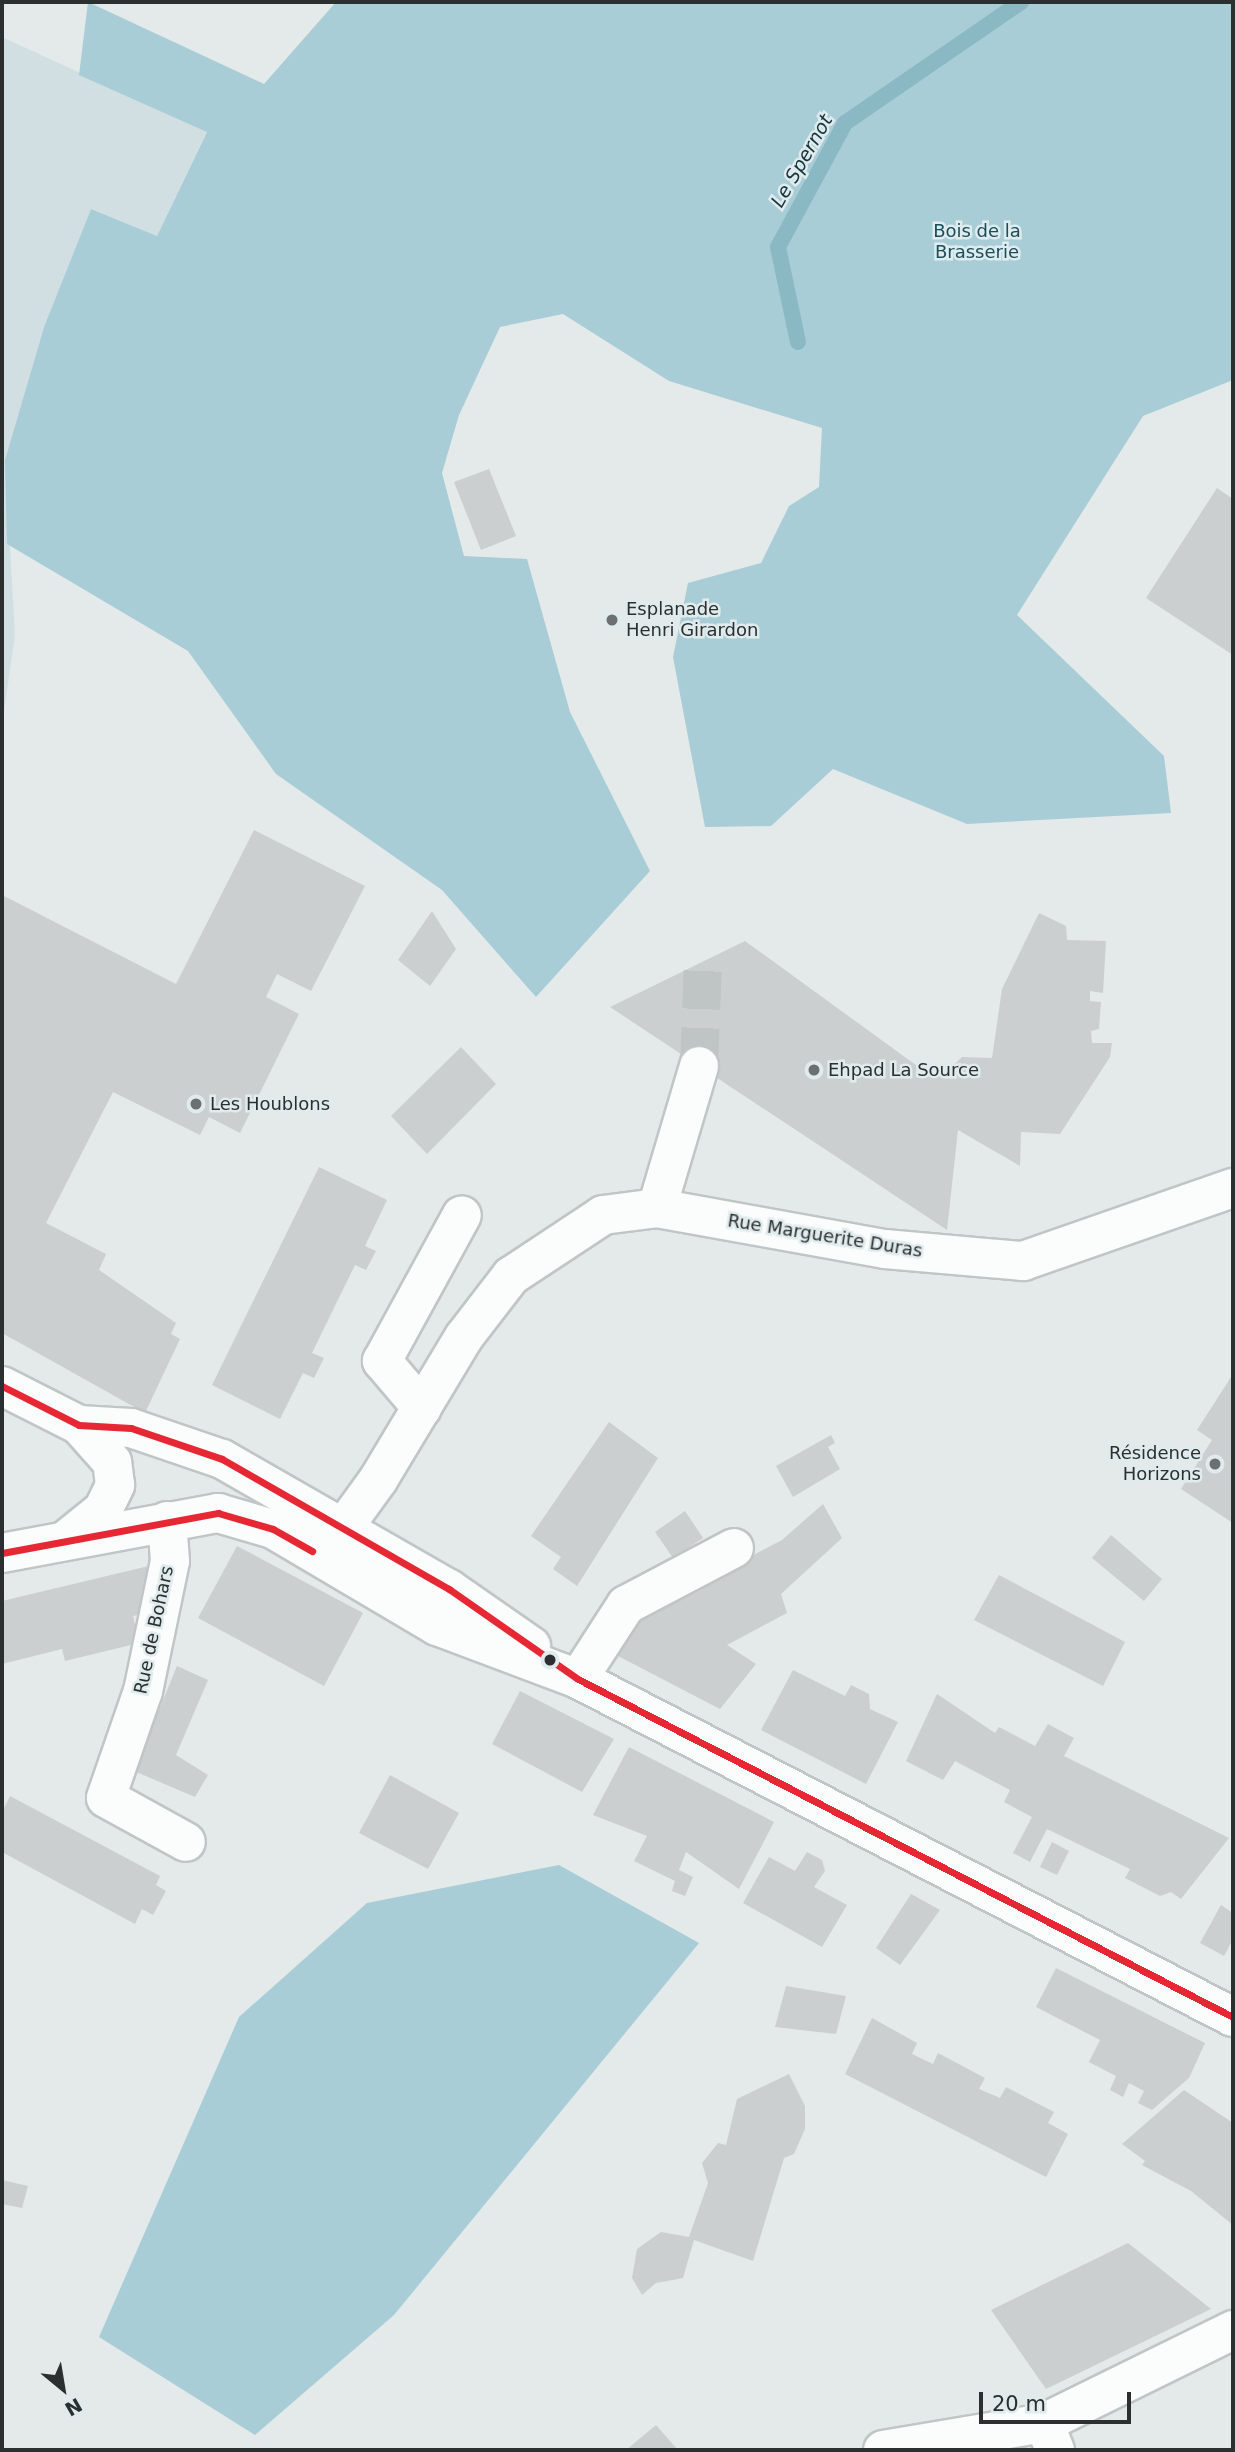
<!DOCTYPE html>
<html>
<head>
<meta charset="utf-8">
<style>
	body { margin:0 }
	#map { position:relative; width:1235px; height:2452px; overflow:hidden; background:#e4e9ea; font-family:"DejaVu Sans",sans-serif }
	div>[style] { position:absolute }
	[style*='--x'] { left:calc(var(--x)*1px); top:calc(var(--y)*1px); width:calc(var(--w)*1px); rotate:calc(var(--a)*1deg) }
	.built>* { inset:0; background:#d2dfe2 }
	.forest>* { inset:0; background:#a8cdd7 }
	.stream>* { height:16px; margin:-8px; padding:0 8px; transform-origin:8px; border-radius:8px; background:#8ab9c4 }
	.building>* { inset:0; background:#cbcfd0 }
	.minor-tunnel>* { height:38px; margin-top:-19px; transform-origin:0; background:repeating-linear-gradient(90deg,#bfc4c5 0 38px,transparent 0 57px) }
	.roads { filter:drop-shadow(2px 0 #c0c5c6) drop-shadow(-2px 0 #c0c5c6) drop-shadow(0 2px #c0c5c6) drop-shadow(0 -2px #c0c5c6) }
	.minor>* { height:38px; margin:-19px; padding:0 19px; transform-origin:19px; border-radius:19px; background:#fbfcfc }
	.secondary>* { height:38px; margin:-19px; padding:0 19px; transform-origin:19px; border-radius:19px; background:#fbfcfc }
	.bus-1>* { height:7px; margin:-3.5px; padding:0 3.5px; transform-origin:3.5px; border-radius:3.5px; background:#e62834 }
	.dots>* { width:19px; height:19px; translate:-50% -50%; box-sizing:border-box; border:4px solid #e0ebee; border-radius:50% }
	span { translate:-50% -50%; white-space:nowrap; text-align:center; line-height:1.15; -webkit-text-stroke:5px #e0ebee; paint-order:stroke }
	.park-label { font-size:18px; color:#174f5b }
	.poi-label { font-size:18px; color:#2b2f30 }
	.left { translate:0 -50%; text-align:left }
	.right { translate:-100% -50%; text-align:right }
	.street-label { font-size:18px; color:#2b2f30 }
	.water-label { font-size:19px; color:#15353c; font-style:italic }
	.frame { position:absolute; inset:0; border:4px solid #2b2f30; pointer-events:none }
	.north { position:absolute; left:28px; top:2354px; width:70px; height:70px; -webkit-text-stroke:5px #e0ebee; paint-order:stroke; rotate:150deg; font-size:19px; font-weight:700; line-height:28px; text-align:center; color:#2b2f30 }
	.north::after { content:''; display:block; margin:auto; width:24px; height:32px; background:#2b2f30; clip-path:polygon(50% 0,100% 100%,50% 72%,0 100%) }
	.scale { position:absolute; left:979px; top:2392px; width:152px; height:32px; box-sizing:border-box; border:4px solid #2b2f30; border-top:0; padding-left:9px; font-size:21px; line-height:24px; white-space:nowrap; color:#2b2f30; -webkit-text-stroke:5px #e0ebee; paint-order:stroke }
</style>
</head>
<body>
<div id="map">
	<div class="built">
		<div style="clip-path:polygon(2px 37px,207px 131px,157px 236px,91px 209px,44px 327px,5px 460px,15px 635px,2px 725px)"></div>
	</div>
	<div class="forest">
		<div style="clip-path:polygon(88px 2px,264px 84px,336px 2px,1233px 2px,1233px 380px,1143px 416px,1017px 615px,1164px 756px,1171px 813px,967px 824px,833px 769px,771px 826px,705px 827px,673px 657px,688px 583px,761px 563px,789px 506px,819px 487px,822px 428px,669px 381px,563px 314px,500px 327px,459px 415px,442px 473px,464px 556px,527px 559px,570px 712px,650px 871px,536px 997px,442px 890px,276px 774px,188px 651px,7px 544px,5px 460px,44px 327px,91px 209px,157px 236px,207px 132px,79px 75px)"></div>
		<div style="clip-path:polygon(559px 1865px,699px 1943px,394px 2315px,255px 2435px,99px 2337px,239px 2017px,367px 1903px)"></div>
	</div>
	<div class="stream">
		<div style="--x:798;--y:342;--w:97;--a:-101.9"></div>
		<div style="--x:778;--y:247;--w:141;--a:-61.6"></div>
		<div style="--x:845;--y:123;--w:214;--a:-34.5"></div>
	</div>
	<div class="building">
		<div style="clip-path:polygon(489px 469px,516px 536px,481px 550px,454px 482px)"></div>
		<div style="clip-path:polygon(1217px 488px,1233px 499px,1233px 655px,1146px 598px)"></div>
		<div style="clip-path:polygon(254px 830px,365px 886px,311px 991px,277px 974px,266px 997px,299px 1014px,240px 1133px,209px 1117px,200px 1135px,113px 1092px,46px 1223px,106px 1254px,99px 1270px,176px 1323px,171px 1334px,180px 1339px,145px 1413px,2px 1333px,2px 895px,176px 984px)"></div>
		<div style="clip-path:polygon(432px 911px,456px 949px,430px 986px,398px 960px)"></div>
		<div style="clip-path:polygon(1039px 913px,1066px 926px,1067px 940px,1106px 941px,1103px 993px,1090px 991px,1090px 1001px,1101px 1002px,1099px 1029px,1091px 1031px,1092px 1043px,1112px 1043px,1110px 1057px,1060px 1134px,1021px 1132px,1020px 1166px,958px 1130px,947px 1230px,610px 1007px,745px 941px,931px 1076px,942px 1076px,962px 1057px,992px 1058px,1002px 989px)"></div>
		<div style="clip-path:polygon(461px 1047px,496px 1084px,427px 1154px,391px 1116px)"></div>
		<div style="clip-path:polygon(319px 1167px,387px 1200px,365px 1246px,376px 1251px,366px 1270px,355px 1265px,312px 1353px,324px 1358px,314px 1378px,303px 1373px,280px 1419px,212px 1385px)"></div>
		<div style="clip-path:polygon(1231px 1377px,1233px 1379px,1233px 1523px,1181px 1489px,1212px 1440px,1197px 1430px)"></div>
		<div style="clip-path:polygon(609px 1422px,658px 1458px,577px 1586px,553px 1569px,561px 1557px,531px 1536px)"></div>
		<div style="clip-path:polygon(831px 1435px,835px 1443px,828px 1447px,840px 1469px,793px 1497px,776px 1466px)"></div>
		<div style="clip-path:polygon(823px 1504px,842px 1538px,781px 1594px,787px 1613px,727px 1645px,756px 1664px,720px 1709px,618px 1656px,637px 1616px,782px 1540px)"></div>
		<div style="clip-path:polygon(685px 1511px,703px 1538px,673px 1558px,655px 1532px)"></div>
		<div style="clip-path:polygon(1111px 1535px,1162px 1579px,1144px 1601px,1092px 1558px)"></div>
		<div style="clip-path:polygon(237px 1546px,363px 1613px,324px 1686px,198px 1618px)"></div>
		<div style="clip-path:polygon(153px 1565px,147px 1613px,133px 1616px,139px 1643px,65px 1661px,62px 1649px,2px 1664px,2px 1601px)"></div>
		<div style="clip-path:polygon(999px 1575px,1125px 1642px,1103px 1686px,974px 1620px)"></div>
		<div style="clip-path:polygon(177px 1666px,208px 1680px,176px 1755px,208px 1775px,195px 1797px,134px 1771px)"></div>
		<div style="clip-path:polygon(793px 1670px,845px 1696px,851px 1685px,869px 1694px,870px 1709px,898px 1722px,866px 1784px,761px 1730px)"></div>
		<div style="clip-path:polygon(520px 1691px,614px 1739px,582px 1792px,492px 1744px)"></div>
		<div style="clip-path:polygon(937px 1694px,995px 1733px,999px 1727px,1035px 1746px,1048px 1724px,1074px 1738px,1064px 1756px,1229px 1838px,1181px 1899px,1171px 1892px,1160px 1896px,1125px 1878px,1130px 1869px,1047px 1829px,1030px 1862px,1013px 1853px,1032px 1817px,1004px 1802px,1010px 1790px,955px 1761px,943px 1780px,906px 1761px)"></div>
		<div style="clip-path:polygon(629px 1747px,774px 1822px,739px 1889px,686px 1852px,679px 1870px,693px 1877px,685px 1896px,672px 1891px,675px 1881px,634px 1861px,647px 1836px,593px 1815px)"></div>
		<div style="clip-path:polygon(390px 1775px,459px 1813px,428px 1869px,359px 1833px)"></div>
		<div style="clip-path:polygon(10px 1796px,160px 1876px,156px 1885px,166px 1891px,153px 1915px,142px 1909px,135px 1924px,2px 1852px,2px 1812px)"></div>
		<div style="clip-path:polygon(1052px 1842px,1069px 1851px,1057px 1875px,1040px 1867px)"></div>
		<div style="clip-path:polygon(807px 1852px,822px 1860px,825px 1871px,814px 1887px,847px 1905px,822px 1947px,743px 1903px,769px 1857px,795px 1871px)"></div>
		<div style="clip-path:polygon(911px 1894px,940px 1910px,900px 1965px,876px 1948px)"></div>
		<div style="clip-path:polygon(1221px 1905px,1233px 1913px,1233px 1939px,1224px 1956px,1200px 1943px)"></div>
		<div style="clip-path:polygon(1056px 1968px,1205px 2043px,1189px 2078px,1152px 2110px,1138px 2103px,1144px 2091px,1129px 2083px,1123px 2097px,1110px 2090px,1116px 2076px,1089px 2062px,1100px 2040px,1036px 2007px)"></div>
		<div style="clip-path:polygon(786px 1986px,846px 1996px,836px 2034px,775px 2027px)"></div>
		<div style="clip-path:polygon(872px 2018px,917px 2043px,912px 2054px,933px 2064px,938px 2053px,985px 2078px,979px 2089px,1000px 2098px,1006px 2087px,1054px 2112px,1048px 2123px,1068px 2134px,1046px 2177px,845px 2074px)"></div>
		<div style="clip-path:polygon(789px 2074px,805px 2106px,805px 2129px,794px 2154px,784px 2158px,753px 2261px,694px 2240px,683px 2278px,656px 2283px,642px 2295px,632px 2278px,637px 2249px,661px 2232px,689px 2237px,708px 2183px,702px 2163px,718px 2143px,726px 2145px,737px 2099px)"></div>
		<div style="clip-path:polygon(1184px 2090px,1233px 2123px,1233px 2225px,1191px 2191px,1142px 2165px,1145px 2161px,1122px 2144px)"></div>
		<div style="clip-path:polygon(2px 2180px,28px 2186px,22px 2208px,2px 2204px)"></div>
		<div style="clip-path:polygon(1128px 2243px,1211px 2309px,1046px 2389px,991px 2310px)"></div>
		<div style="clip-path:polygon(656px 2425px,678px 2450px,626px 2450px)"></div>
	</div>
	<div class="minor-tunnel">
		<div style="--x:699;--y:1066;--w:104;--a:-87.8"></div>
	</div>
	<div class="roads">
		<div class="minor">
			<div style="--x:657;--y:1208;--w:148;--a:-73.5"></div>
			<div style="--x:422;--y:1408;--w:62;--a:-130.4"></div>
			<div style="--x:382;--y:1361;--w:166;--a:-61.3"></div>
			<div style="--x:167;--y:1521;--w:40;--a:85.7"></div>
			<div style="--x:170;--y:1561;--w:133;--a:101.7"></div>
			<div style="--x:143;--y:1691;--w:113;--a:109.1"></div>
			<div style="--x:106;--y:1798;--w:91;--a:28.8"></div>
			<div style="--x:323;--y:1556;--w:94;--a:-54.1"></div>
			<div style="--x:378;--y:1480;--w:167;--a:-59"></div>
			<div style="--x:464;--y:1337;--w:77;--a:-52.4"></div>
			<div style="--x:511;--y:1276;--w:110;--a:-33.5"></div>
			<div style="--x:603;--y:1215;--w:54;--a:-7.4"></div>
			<div style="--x:657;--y:1208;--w:232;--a:10.2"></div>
			<div style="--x:885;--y:1249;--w:139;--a:5"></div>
			<div style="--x:1023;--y:1261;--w:222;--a:-19.2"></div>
			<div style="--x:578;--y:1679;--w:88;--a:-57"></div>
			<div style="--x:626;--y:1605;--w:122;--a:-27.8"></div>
			<div style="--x:883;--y:2450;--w:163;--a:-9.5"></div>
			<div style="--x:1055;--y:2450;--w:29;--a:-112"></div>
			<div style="--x:1044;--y:2423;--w:211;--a:-26.2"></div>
		</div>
		<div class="secondary">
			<div style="--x:2;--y:1386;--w:86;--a:26.9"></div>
			<div style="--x:79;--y:1425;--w:52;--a:3.3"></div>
			<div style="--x:131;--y:1428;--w:96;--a:18.8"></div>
			<div style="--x:222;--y:1459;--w:262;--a:29.8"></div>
			<div style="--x:449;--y:1589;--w:100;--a:34.8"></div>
			<div style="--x:67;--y:1539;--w:46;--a:-38.9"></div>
			<div style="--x:103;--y:1510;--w:28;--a:-64"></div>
			<div style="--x:115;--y:1485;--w:23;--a:-97"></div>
			<div style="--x:112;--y:1462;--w:50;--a:-131.7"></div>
			<div style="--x:2;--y:1553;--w:220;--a:-10.5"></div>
			<div style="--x:218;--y:1513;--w:57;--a:16.2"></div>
			<div style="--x:273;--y:1529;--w:191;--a:30.6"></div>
			<div style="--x:437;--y:1626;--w:151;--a:20.6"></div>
			<div style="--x:578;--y:1679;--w:737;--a:27.3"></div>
		</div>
	</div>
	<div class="bus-1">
		<div style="--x:2;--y:1386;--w:86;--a:26.9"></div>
		<div style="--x:79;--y:1425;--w:52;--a:3.3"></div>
		<div style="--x:131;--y:1428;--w:96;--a:18.8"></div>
		<div style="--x:222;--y:1459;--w:262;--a:29.8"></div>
		<div style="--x:449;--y:1589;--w:157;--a:34.9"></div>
		<div style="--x:578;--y:1679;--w:737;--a:27.3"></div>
		<div style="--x:2;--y:1553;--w:220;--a:-10.5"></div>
		<div style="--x:218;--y:1513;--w:57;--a:16.2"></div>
		<div style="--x:273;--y:1529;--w:45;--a:29.4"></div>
	</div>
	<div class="dots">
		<div style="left:612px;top:620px;background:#6c7071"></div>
		<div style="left:814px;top:1070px;background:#6c7071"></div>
		<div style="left:196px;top:1104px;background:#6c7071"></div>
		<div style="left:1215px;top:1464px;background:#6c7071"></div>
		<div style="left:550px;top:1660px;background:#2b2f30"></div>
	</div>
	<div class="park-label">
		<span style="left:977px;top:242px">Bois de la<br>Brasserie</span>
	</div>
	<div class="poi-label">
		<span class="left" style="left:626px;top:620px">Esplanade<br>Henri Girardon</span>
		<span class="left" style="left:828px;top:1070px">Ehpad La Source</span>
		<span class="left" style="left:210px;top:1104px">Les Houblons</span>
		<span class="right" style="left:1201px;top:1464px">Résidence<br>Horizons</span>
	</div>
	<div class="street-label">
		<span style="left:825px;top:1236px;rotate:9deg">Rue Marguerite Duras</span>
		<span style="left:154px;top:1630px;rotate:-78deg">Rue de Bohars</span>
	</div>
	<div class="water-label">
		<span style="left:802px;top:161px;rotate:-60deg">Le Spernot</span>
	</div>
	<div class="frame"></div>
	<div class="north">N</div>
	<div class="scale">20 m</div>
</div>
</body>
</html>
